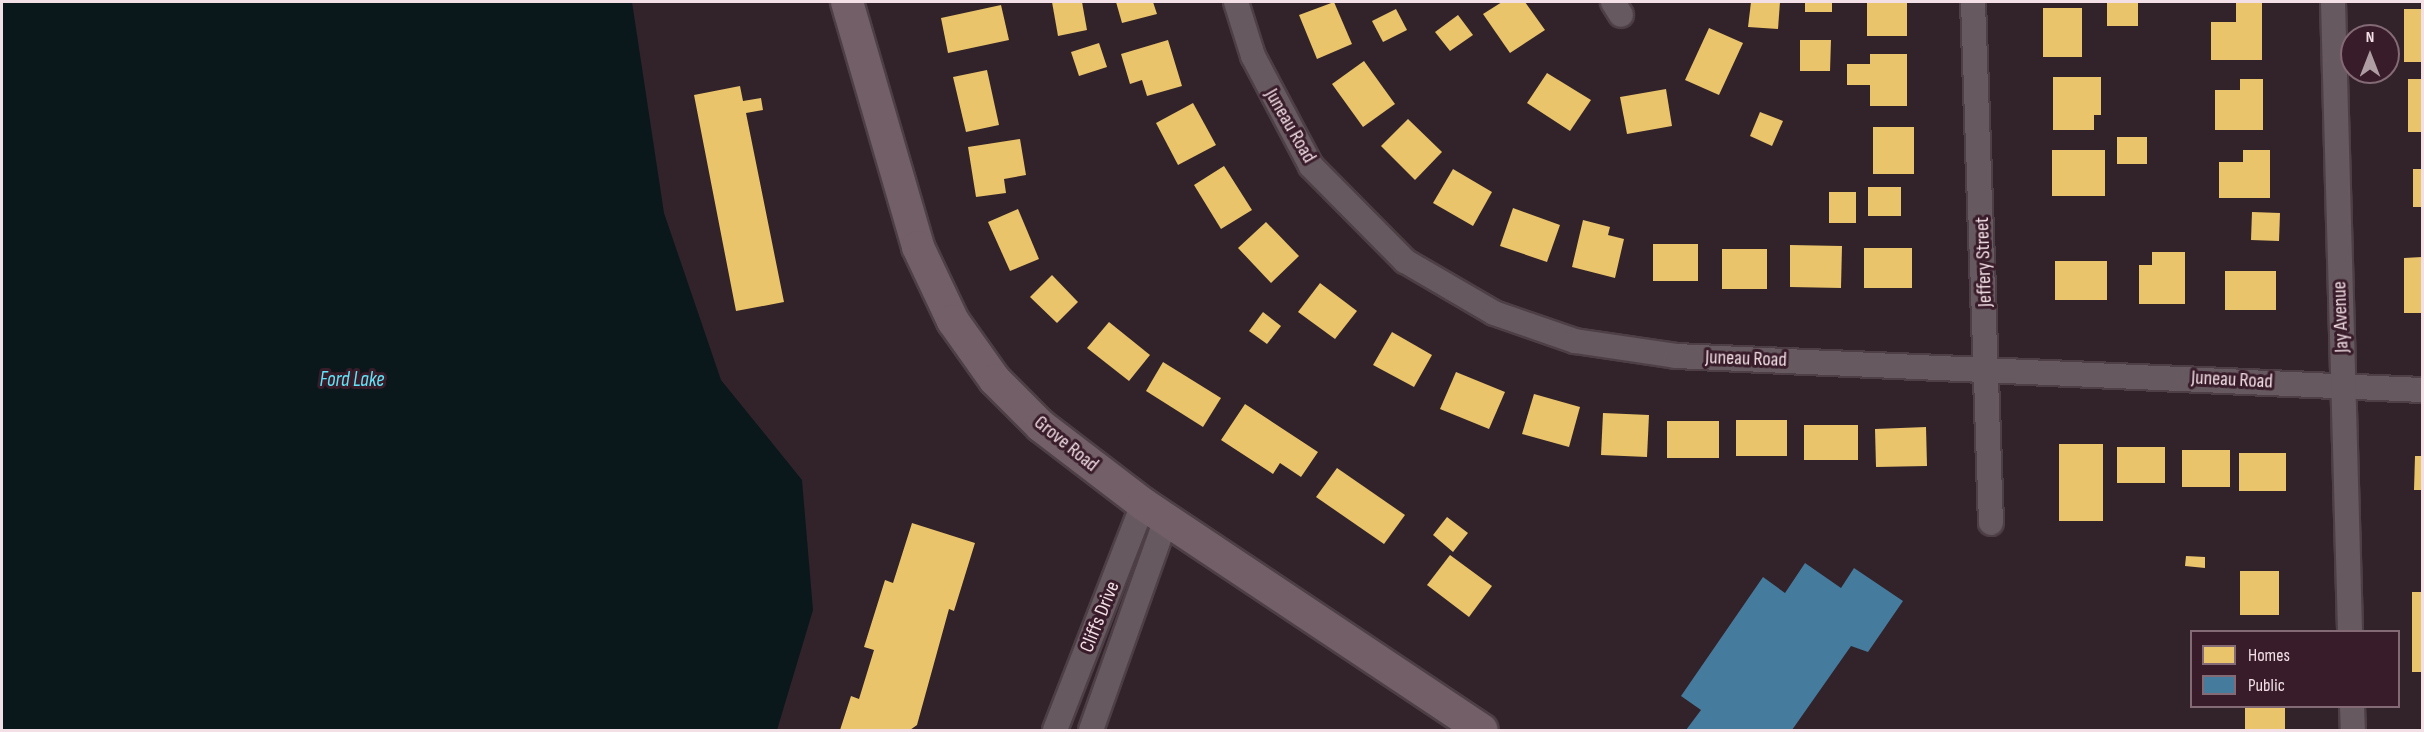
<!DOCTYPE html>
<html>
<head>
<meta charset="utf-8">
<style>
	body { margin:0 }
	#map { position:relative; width:2424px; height:732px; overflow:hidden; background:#32222a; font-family:"Sofia Sans Condensed",sans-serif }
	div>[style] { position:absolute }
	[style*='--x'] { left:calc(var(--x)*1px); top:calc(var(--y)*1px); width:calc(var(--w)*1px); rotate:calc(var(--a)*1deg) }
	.water>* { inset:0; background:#0a181b }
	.homes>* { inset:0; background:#e9c46a }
	.public>* { inset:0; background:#457b9d }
	.roads { filter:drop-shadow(2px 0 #4d3f45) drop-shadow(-2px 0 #4d3f45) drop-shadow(0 2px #4d3f45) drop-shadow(0 -2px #4d3f45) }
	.minor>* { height:24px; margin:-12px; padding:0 12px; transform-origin:12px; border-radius:12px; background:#675960 }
	.major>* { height:32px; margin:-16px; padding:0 16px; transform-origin:16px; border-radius:16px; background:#725f67 }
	span { translate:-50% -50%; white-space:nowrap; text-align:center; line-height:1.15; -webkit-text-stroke:6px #381c29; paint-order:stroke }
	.street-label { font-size:20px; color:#f3dfe6 }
	.water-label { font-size:21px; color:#5fe5f7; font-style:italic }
	.frame { position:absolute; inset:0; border:3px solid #f3dfe6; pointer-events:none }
	.legend { position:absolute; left:2190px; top:630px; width:210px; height:78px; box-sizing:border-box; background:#381c29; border:2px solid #836a75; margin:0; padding:8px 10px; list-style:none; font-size:18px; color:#f3dfe6 }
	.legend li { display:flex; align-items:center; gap:12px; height:30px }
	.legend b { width:30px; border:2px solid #836a75 }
	.north { position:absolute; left:2340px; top:24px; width:60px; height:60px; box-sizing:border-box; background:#381c29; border:2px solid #836a75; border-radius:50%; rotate:0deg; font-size:16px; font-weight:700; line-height:24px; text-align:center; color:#f3dfe6 }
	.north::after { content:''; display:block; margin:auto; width:21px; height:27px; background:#af9da4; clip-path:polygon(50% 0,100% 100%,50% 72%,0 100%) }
</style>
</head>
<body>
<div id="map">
	<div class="water">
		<div style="clip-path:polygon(2px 2px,632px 2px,664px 213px,721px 380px,802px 480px,813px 610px,777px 730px,2px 730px)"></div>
	</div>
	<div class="homes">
		<div style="clip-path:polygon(1052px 2px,1082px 2px,1087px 30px,1058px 36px)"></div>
		<div style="clip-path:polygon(1116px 2px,1153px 2px,1157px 14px,1122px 23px)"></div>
		<div style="clip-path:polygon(1334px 2px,1352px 44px,1317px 59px,1299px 15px)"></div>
		<div style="clip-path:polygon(1502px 2px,1525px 2px,1545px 30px,1510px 53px,1483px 14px)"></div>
		<div style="clip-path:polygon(1751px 2px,1780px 2px,1778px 29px,1748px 27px)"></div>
		<div style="clip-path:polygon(1805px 2px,1832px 2px,1832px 12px,1805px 12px)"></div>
		<div style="clip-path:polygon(1867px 2px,1907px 2px,1907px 36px,1867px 36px)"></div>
		<div style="clip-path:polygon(2107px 2px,2138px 2px,2138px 26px,2107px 26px)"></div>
		<div style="clip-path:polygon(2236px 2px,2262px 2px,2262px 60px,2211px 60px,2211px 22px,2236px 22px)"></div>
		<div style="clip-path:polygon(1001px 5px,1009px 40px,948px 53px,941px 18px)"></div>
		<div style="clip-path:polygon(2043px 8px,2082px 8px,2082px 57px,2043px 57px)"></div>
		<div style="clip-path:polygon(1396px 9px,1407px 30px,1383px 42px,1372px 21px)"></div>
		<div style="clip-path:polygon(2404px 9px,2422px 9px,2422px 62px,2404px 62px)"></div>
		<div style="clip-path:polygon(1458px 15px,1473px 35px,1450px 51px,1435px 32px)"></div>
		<div style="clip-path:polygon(1709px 28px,1743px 43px,1719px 95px,1685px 80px)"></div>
		<div style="clip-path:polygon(1168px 40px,1182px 86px,1147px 96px,1142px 80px,1130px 84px,1121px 54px)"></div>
		<div style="clip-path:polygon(1800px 40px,1831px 40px,1830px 71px,1800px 71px)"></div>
		<div style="clip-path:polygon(1099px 43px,1107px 67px,1079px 76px,1071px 52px)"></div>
		<div style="clip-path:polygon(1870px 54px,1907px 54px,1907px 106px,1870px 106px,1870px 85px,1847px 85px,1847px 64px,1870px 64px)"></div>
		<div style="clip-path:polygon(1364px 61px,1395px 104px,1363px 127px,1332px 84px)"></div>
		<div style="clip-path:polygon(987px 70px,999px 125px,966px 132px,953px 77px)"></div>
		<div style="clip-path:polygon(1547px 73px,1591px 100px,1570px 131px,1527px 103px)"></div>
		<div style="clip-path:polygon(2053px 77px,2101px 77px,2101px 115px,2094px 115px,2094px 130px,2053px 130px)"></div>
		<div style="clip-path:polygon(2240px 79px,2263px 79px,2263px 130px,2215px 130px,2215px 90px,2240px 90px)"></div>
		<div style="clip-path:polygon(2408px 79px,2422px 79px,2422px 132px,2408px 132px)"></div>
		<div style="clip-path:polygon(740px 86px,743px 101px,761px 98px,763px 110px,746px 113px,784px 302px,736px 311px,694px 95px)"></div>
		<div style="clip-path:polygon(1666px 89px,1672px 126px,1627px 134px,1620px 97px)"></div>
		<div style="clip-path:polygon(1193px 103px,1216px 145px,1178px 165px,1156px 123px)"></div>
		<div style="clip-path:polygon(1760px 112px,1783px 121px,1772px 146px,1750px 136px)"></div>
		<div style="clip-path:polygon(1408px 119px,1442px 152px,1415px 180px,1381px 146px)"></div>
		<div style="clip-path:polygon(1873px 127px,1914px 127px,1914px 174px,1873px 174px)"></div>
		<div style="clip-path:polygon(2117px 137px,2147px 137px,2147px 164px,2117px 164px)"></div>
		<div style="clip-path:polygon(1020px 139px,1026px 175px,1004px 179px,1006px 193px,976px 197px,968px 147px)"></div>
		<div style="clip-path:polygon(2052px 150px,2105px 150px,2105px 196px,2052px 196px)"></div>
		<div style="clip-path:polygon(2243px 150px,2270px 150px,2270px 198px,2219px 198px,2219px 162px,2243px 162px)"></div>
		<div style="clip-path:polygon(1224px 166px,1252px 210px,1221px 229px,1194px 185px)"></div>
		<div style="clip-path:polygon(1453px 169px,1492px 192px,1473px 226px,1433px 203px)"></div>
		<div style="clip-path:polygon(2413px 169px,2422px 169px,2422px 207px,2413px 207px)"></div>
		<div style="clip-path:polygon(1868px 187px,1901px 187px,1901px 216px,1868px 216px)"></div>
		<div style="clip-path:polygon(1829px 192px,1856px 192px,1856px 223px,1829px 223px)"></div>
		<div style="clip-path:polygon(1513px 208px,1560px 225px,1547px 262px,1500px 246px)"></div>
		<div style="clip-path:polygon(1018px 209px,1039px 259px,1010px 271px,988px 222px)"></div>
		<div style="clip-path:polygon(2252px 212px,2280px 213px,2279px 241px,2251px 240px)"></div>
		<div style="clip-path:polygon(1583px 220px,1610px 227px,1608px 235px,1624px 239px,1615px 278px,1572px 267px)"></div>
		<div style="clip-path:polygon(1266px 222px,1299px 256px,1271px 283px,1238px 248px)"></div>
		<div style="clip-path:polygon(1653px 244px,1698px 244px,1698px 281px,1653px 281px)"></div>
		<div style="clip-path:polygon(1790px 245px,1842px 246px,1841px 288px,1790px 287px)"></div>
		<div style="clip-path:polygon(1864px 248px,1912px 248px,1912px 288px,1864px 288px)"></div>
		<div style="clip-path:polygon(1722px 249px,1767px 249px,1767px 289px,1722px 289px)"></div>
		<div style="clip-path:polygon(2152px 252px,2185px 252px,2185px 304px,2139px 304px,2139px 265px,2152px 265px)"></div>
		<div style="clip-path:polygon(2422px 257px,2422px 313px,2404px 313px,2404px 258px)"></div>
		<div style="clip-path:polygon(2055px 261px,2107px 261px,2107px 300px,2055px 300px)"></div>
		<div style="clip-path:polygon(2225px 271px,2276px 271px,2276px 310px,2225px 310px)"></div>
		<div style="clip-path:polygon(1052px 275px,1078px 302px,1057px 323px,1030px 297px)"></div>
		<div style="clip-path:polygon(1320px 283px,1357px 311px,1335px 339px,1298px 312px)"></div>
		<div style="clip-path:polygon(1263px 312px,1281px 326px,1267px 344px,1249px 331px)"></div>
		<div style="clip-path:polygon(1109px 322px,1150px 355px,1129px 381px,1087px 348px)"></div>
		<div style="clip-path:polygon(1392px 332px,1432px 355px,1414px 387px,1373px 365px)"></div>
		<div style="clip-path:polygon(1163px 362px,1221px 398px,1203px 427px,1146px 391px)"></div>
		<div style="clip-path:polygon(1456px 372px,1505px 392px,1489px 429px,1440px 409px)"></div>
		<div style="clip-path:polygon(1534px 394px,1580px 407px,1569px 447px,1522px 434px)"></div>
		<div style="clip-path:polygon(1245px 404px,1318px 452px,1301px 477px,1280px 463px,1273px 474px,1221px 440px)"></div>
		<div style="clip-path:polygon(1603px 413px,1649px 415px,1647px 457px,1601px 455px)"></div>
		<div style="clip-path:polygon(1736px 420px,1787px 420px,1787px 456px,1736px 456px)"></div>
		<div style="clip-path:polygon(1667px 421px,1719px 421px,1719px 458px,1667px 458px)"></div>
		<div style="clip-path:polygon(1804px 425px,1858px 425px,1858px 460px,1804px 460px)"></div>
		<div style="clip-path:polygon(1926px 427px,1927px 466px,1876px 467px,1875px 429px)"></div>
		<div style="clip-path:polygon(2059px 444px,2103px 444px,2103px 521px,2059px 521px)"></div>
		<div style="clip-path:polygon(2117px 447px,2165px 447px,2165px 483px,2117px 483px)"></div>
		<div style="clip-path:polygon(2182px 450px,2230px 450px,2230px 487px,2182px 487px)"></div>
		<div style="clip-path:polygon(2239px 453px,2286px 453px,2286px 491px,2239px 491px)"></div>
		<div style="clip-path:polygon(2415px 456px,2422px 456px,2422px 490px,2414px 490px)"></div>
		<div style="clip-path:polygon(1337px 468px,1405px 515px,1384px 544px,1316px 497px)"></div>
		<div style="clip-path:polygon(1447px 517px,1468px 533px,1453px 552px,1433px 535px)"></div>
		<div style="clip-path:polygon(912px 523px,975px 543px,954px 611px,949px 609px,917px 725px,910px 730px,840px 730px,851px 696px,859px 699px,874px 650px,864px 647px,885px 580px,893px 583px)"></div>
		<div style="clip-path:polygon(1450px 555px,1492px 586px,1469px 617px,1427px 585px)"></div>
		<div style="clip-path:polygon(2186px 556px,2205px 557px,2205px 568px,2185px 566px)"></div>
		<div style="clip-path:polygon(2240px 571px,2279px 571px,2279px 615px,2240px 615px)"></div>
		<div style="clip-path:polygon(2412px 592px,2422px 592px,2422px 672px,2412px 672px)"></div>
		<div style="clip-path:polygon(2245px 706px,2285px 706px,2285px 730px,2245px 730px)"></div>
	</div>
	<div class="public">
		<div style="clip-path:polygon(1805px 563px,1841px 588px,1854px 568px,1903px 601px,1868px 652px,1851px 646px,1792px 730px,1686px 730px,1701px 710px,1681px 696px,1763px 577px,1785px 593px)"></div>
	</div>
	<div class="roads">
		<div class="minor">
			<div style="--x:1236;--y:2;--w:57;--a:72.5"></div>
			<div style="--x:1253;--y:56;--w:124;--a:62.2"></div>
			<div style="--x:1311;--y:166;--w:134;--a:45.3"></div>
			<div style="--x:1405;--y:261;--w:103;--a:30.3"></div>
			<div style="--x:1494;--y:313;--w:86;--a:19.1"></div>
			<div style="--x:1575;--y:341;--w:102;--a:8.4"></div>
			<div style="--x:1676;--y:356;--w:747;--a:2.61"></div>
			<div style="--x:1613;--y:2;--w:15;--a:58"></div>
			<div style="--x:1973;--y:2;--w:521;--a:88.02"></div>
			<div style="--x:2333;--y:2;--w:630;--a:88.45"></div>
			<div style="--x:2352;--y:706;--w:24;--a:88"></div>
			<div style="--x:1055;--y:730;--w:243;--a:-68.7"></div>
			<div style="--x:1091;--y:730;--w:224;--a:-70.4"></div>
		</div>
		<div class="major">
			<div style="--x:847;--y:2;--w:255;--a:73.8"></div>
			<div style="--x:918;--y:247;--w:82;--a:64.7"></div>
			<div style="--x:953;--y:321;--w:72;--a:54.6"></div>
			<div style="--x:995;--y:380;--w:65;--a:45"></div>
			<div style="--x:1041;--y:426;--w:128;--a:37.4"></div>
			<div style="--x:1143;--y:504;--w:407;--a:33.7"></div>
		</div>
	</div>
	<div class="street-label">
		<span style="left:1290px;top:126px;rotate:60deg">Juneau Road</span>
		<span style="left:1984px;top:262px;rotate:-92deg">Jeffery Street</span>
		<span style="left:2341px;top:317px;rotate:-92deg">Jay Avenue</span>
		<span style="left:1746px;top:359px;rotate:2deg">Juneau Road</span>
		<span style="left:2232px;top:380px;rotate:3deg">Juneau Road</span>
		<span style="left:1066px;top:444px;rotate:39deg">Grove Road</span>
		<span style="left:1100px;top:617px;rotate:-68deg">Cliffs Drive</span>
	</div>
	<div class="water-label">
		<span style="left:352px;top:380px">Ford Lake</span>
	</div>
	<div class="frame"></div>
	<ul class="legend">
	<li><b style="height:16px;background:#e9c46a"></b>Homes</li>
	<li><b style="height:16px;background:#457b9d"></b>Public</li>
	</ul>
	<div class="north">N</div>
</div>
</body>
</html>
